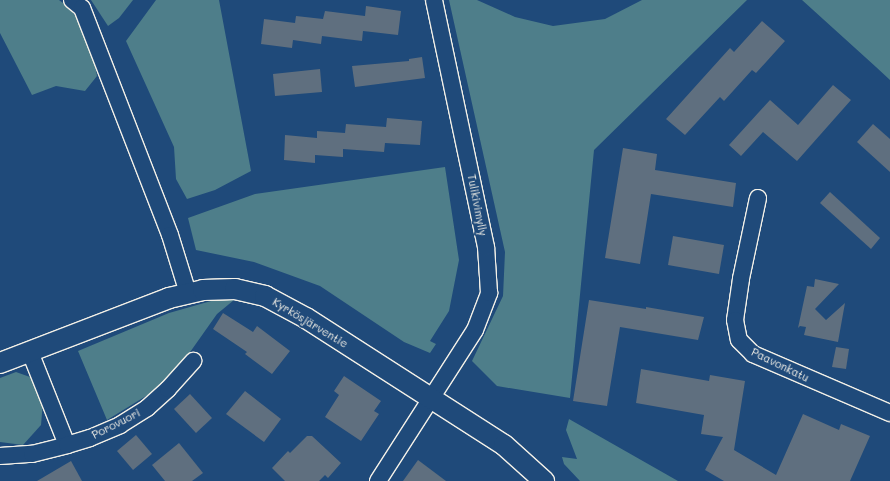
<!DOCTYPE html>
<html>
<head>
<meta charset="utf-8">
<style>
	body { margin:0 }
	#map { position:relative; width:890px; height:481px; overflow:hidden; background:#1f4a7a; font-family:Mali,sans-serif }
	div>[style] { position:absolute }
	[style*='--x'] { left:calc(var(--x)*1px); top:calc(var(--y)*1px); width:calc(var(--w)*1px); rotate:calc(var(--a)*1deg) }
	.green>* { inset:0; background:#4e7e8a }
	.building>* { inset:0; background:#5f6f7f }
	.roads { filter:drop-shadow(1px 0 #f4f1e8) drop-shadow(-1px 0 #f4f1e8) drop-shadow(0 1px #f4f1e8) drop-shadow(0 -1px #f4f1e8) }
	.minor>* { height:16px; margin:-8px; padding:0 8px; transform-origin:8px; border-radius:8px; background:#1f4a7a }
	.tertiary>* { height:20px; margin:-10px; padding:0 10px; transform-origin:10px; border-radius:10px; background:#1f4a7a }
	span { translate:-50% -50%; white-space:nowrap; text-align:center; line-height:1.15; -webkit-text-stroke:4px #1f4a7a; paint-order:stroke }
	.street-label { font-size:11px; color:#f4f1e8 }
</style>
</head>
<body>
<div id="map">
	<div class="green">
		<div style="clip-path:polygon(0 0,59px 0,67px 6px,82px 24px,93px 55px,97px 76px,85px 91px,56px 86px,32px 95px,0 33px)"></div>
		<div style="clip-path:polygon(91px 0,133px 0,119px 18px,108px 26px)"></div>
		<div style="clip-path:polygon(156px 0,219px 0,251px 171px,215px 190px,187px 199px,176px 179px,174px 147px,126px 41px)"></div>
		<div style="clip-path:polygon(449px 0,477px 0,515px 17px,553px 26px,605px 19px,642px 0,747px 0,594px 150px,570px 398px,497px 386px,472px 361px,503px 296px,505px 252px)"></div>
		<div style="clip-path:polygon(802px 0,890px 0,890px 80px,876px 67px)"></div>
		<div style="clip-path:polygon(445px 167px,459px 260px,449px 311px,430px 341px,436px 344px,430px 353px,404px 342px,320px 286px,254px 262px,196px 250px,188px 218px,255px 194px)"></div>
		<div style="clip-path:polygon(218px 299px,234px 300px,217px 314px,188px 355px,159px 388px,107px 420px,78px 351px,169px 313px)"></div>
		<div style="clip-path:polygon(16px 372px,30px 377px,43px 401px,41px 425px,23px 445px,0 442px,0 378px)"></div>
		<div style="clip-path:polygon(569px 419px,678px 481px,580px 481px,564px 464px,562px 457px,577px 459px,566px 430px)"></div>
	</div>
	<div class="building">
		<div style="clip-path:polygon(366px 6px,401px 11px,398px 35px,363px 31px,362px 41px,322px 36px,321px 44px,293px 40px,292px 48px,261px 44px,264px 19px,295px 23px,296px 16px,323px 19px,325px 11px,365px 16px)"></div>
		<div style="clip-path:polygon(762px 21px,785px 41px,756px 73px,752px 70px,724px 101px,720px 97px,685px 135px,666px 119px,730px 48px,734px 52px)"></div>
		<div style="clip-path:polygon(422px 57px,425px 78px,355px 87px,352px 66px,409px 61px,409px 59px)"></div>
		<div style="clip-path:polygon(320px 69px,322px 92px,275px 96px,273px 74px)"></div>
		<div style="clip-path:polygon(833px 85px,851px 100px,797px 161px,763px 132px,741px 156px,729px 145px,770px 100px,798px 125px)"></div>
		<div style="clip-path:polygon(387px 118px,422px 121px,420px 145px,385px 143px,384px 152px,343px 149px,343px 157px,315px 155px,315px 163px,284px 160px,285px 135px,317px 138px,317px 131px,345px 133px,346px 124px,386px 127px)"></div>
		<div style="clip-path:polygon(873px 124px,890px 139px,890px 172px,857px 142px)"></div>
		<div style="clip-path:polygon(623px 148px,657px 154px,655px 170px,736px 183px,733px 207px,651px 194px,640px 264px,605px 258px)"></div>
		<div style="clip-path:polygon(830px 192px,880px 238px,871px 249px,820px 203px)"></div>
		<div style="clip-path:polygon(673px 236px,724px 245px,719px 274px,668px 265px)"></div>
		<div style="clip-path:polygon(815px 279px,839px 284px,815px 309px,826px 320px,845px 303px,838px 342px,804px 335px,806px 327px,800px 326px,798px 328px,807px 286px,814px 287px)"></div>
		<div style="clip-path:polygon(589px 300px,646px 309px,646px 307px,704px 317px,698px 340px,620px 327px,607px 406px,573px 401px)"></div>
		<div style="clip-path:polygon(223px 313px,253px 332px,257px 326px,290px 351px,272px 374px,245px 354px,247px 352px,213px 329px)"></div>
		<div style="clip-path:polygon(836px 347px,849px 349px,846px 369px,832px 367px)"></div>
		<div style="clip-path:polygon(641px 369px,709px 381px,710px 375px,745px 381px,734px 450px,776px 475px,803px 414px,839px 430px,841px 424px,870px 436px,850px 481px,724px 481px,705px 470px,723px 437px,701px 434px,704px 415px,636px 403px)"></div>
		<div style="clip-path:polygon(344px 376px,381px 401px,374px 411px,379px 414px,361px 441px,325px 417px,339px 395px,334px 391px)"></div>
		<div style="clip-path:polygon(245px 391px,281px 419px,264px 442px,226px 414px)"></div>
		<div style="clip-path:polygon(190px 394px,212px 418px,196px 433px,174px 409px)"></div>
		<div style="clip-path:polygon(136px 435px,152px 454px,133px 470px,117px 451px)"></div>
		<div style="clip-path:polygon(307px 436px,312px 436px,341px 463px,328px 478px,325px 475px,319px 481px,285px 481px,272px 468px,288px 451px,290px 453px)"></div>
		<div style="clip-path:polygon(179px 443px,203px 473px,192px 481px,165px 481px,152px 465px)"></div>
		<div style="clip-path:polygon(418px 460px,446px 481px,403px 481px)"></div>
		<div style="clip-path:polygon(71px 461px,82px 481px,37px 481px)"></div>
	</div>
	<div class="roads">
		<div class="minor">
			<div style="--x:72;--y:0;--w:13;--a:39"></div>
			<div style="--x:82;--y:8;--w:243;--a:68.8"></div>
			<div style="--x:170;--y:235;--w:61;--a:72.8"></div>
			<div style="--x:758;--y:198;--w:83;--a:101.9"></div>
			<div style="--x:741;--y:279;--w:41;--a:98.3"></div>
			<div style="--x:735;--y:320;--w:20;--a:79"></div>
			<div style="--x:739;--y:340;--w:20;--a:45"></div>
			<div style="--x:753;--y:354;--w:149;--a:23.3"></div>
			<div style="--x:30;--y:352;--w:100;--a:68.3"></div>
			<div style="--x:0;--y:456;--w:32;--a:-4"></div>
			<div style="--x:32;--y:454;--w:36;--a:-14"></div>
			<div style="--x:67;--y:445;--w:24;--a:-17"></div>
			<div style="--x:90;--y:438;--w:33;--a:-23"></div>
			<div style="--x:120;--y:425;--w:32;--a:-32"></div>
			<div style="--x:147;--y:408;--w:28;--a:-42"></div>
			<div style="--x:168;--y:389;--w:38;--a:-48"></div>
			<div style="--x:378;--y:481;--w:179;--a:-57.3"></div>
			<div style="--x:475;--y:330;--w:40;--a:-69"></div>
			<div style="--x:489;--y:293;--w:46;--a:-93.7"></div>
			<div style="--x:486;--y:247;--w:252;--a:-101.9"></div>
		</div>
		<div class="tertiary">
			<div style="--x:0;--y:363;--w:181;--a:-21"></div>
			<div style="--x:169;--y:298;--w:35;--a:-13"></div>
			<div style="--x:203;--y:290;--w:32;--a:-2"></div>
			<div style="--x:235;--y:289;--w:31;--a:13"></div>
			<div style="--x:265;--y:296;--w:47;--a:28.2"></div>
			<div style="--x:306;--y:318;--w:235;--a:32.7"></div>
			<div style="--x:504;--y:445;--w:54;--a:42"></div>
		</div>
	</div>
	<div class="street-label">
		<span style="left:477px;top:205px;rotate:79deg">Tulikivimylly</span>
		<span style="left:310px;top:323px;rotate:31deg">Kyrkösjärventie</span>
		<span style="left:780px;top:365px;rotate:26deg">Paavonkatu</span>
		<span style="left:116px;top:424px;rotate:-27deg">Porovuori</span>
	</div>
</div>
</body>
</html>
